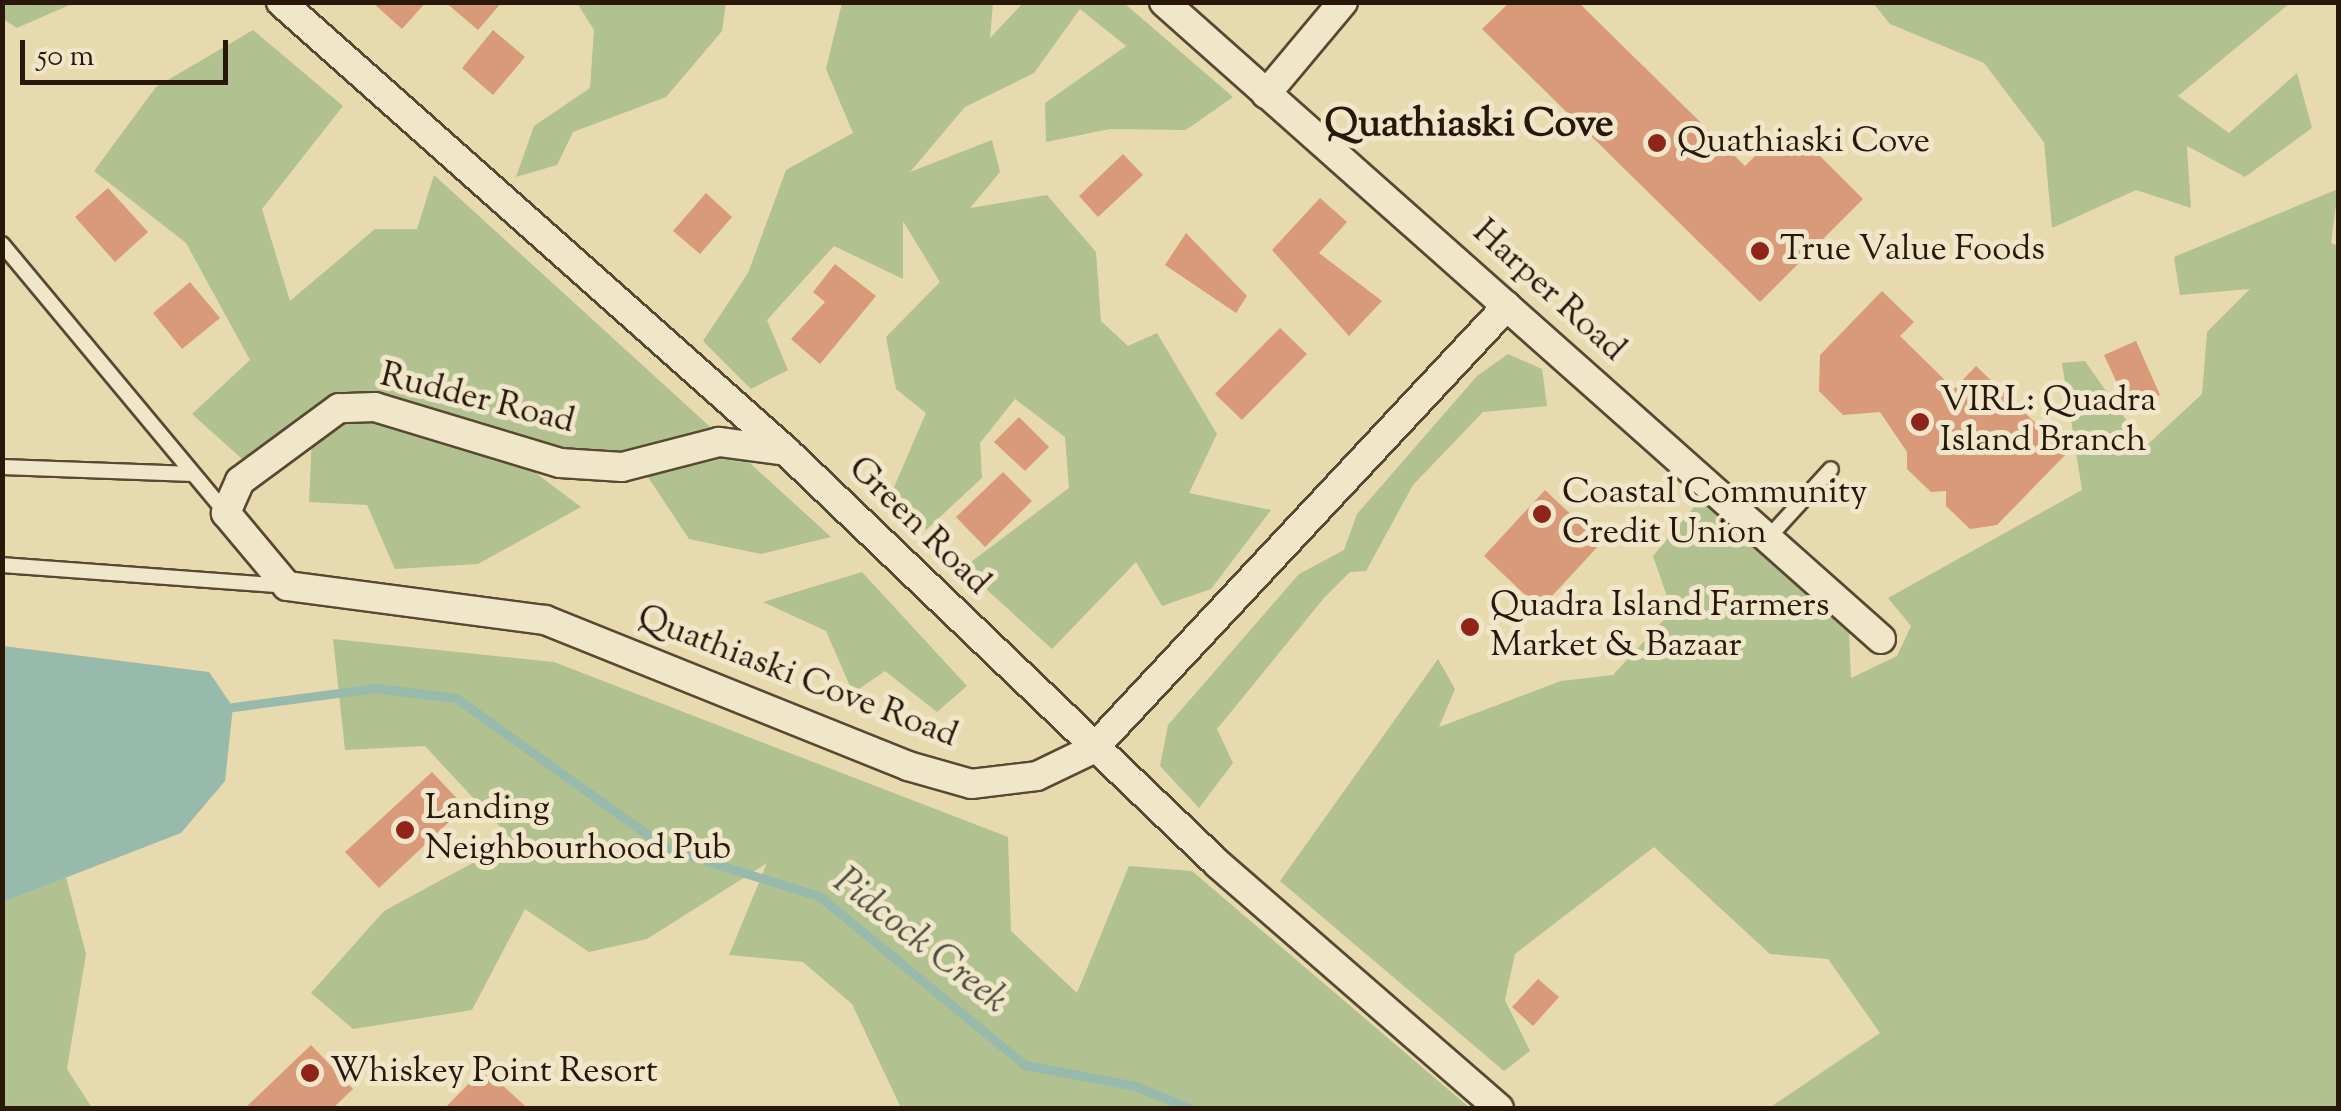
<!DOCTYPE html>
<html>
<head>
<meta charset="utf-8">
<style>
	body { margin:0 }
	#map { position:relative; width:2341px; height:1111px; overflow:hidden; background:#e8daaf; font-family:"Sorts Mill Goudy",serif }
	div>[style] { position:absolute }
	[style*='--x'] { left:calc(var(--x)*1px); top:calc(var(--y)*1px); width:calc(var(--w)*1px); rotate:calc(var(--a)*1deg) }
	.green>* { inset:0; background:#b1c18f }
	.water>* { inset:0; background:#97baad }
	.stream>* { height:9px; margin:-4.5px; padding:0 4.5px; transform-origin:4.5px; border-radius:4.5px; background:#97baad }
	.building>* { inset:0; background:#d89a78 }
	.roads { filter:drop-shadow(2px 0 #594832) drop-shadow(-2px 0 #594832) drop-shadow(0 2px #594832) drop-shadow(0 -2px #594832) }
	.lane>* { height:14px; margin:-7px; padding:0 7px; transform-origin:7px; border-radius:7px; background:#f0e7cb }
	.street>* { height:28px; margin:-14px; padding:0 14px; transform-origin:14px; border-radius:14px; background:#f0e7cb }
	.dots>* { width:28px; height:28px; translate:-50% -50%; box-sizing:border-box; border:5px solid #f0e7cb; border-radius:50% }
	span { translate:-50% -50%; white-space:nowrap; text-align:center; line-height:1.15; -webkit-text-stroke:10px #f0e7cb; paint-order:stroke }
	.poi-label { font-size:35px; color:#291709 }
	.left { translate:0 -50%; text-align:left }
	.street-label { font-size:35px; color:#291709 }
	.water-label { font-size:38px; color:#505042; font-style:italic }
	.quarter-label { font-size:40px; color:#291709; font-weight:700 }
	.frame { position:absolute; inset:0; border:5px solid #291709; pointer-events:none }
	.scale { position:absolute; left:20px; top:40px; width:208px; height:45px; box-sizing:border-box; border:5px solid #291709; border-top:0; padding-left:12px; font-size:30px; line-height:35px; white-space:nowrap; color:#291709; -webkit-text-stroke:8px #f0e7cb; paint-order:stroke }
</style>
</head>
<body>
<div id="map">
	<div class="green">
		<div style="clip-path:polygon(2px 3px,3px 2px,74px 3px,17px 28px,3px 19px)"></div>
		<div style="clip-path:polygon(577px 3px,726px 3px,722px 31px,666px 97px,573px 132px,557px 165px,516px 177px,534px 126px,590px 88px,594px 30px)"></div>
		<div style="clip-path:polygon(842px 3px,993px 3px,990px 38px,1023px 3px,1124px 3px,1233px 97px,1186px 130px,1110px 129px,1046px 142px,1045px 103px,1126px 46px,1080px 9px,1034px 73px,965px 107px,910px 172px,992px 140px,1000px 172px,970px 208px,1047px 195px,1096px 252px,1101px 321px,1128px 346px,1157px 333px,1217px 434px,1189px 493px,1271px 510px,1211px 589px,1162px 606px,1136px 562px,1052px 649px,963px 568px,1069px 488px,1065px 437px,1015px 399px,980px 443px,982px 478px,926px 530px,891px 494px,926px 413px,896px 389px,886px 337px,940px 282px,903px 221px,903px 279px,834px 246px,767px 320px,788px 370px,751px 389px,703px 341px,748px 273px,786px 170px,853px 133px,826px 69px)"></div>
		<div style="clip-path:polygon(1873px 3px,2290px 3px,2178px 96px,2229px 133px,2297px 73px,2312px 128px,2245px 177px,2187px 146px,2191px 208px,2136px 190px,2052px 228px,2044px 142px,1984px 63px,1890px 24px)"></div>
		<div style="clip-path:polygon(253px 30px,343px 106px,262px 209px,290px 301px,375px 229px,417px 229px,434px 175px,831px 537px,761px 554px,689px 539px,634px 456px,533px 471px,581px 507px,478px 564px,395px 569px,367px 505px,309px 502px,312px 437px,242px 459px,192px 414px,250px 360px,186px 243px,94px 171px,156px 87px)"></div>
		<div style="clip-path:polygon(2338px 189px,2331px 243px,2338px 246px,2338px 1108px,1769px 1108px,1880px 1033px,1828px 959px,1770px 954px,1654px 847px,1515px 954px,1505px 1000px,1530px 1051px,1504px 1071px,1280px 881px,1438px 659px,1455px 689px,1439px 727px,1561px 681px,1613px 675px,1672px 611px,1653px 556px,1701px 499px,1849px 631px,1851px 678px,1897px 656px,1911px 626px,1888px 598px,2082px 490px,2062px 363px,2085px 361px,2145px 447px,2202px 394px,2207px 332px,2250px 289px,2180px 295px,2174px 257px)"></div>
		<div style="clip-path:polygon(1508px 354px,1542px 369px,1547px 406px,1483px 412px,1413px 485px,1366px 571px,1350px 572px,1324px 598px,1217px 729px,1233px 763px,1199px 808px,1160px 766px,1168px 725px,1299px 574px,1344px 550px,1357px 514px,1477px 376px)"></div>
		<div style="clip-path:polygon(862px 572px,967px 686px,937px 712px,885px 671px,853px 693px,826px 631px,763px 602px)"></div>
		<div style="clip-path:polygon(333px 639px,554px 662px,1008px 837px,1011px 931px,1077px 993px,1129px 866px,1192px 871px,1470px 1108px,901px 1108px,852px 1004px,803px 962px,729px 955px,767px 863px,647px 939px,589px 952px,525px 909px,472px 1010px,353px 1029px,311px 993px,384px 911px,513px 841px,425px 746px,345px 750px)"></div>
		<div style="clip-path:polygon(66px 877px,86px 954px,67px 1069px,92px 1108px,3px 1108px,3px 902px)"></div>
	</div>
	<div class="water">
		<div style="clip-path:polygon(3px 646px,209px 672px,233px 707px,225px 781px,181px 833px,3px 902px)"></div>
	</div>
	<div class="stream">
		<div style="--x:233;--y:707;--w:143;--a:-7.6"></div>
		<div style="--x:375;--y:688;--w:82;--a:7"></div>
		<div style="--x:456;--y:698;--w:260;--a:35.5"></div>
		<div style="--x:668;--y:849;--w:158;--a:17.3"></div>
		<div style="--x:819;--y:896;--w:266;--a:39.4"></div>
		<div style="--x:1025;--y:1065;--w:112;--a:10.8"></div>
		<div style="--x:1135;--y:1086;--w:59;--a:21.8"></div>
	</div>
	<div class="building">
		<div style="clip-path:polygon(372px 2px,426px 2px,402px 29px)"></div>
		<div style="clip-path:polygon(445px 2px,502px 2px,478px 30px)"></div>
		<div style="clip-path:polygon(1510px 2px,1578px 2px,1745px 166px,1778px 133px,1800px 156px,1810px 146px,1863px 199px,1760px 302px,1482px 29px)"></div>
		<div style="clip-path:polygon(493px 30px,525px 57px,493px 95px,462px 68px)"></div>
		<div style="clip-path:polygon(1123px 154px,1143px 175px,1098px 217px,1079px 196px)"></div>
		<div style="clip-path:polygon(108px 188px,148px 232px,115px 262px,75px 217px)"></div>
		<div style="clip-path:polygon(706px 193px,732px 217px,700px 254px,673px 231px)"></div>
		<div style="clip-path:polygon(1320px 198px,1347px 222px,1319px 253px,1382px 301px,1349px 336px,1272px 250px)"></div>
		<div style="clip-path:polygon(1186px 233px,1247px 296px,1236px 313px,1165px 265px)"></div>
		<div style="clip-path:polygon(835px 264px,876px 296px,820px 364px,791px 339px,825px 302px,813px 292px)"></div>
		<div style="clip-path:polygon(190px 282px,220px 318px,182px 349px,153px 313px)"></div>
		<div style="clip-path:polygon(1882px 291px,1914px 322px,1900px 336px,1954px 389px,1976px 366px,2067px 453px,1997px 525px,1970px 529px,1946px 506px,1946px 491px,1931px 492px,1907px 469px,1907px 452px,1880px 412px,1843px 415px,1819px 391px,1820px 355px)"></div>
		<div style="clip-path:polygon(1280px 328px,1307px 354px,1242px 420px,1215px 394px)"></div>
		<div style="clip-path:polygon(2136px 341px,2160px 395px,2129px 409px,2104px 355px)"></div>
		<div style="clip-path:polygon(1019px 417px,1049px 447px,1025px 471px,994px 442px)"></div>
		<div style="clip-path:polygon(1003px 472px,1032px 501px,985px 547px,956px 517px)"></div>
		<div style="clip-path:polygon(1545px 490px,1601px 543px,1540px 609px,1484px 556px)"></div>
		<div style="clip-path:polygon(432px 772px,465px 807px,379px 888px,345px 852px)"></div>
		<div style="clip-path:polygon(1538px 979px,1559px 997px,1533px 1026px,1512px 1007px)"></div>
		<div style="clip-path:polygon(311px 1045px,353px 1089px,333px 1108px,245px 1108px)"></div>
		<div style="clip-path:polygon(484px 1068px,527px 1108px,445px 1108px)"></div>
	</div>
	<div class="roads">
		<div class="lane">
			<div style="--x:2;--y:244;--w:350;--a:50.2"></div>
			<div style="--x:2;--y:467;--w:191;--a:2.1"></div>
			<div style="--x:1768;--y:538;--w:93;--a:-47.6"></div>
			<div style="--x:2;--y:565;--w:285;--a:4.2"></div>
		</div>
		<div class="street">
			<div style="--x:281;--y:2;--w:676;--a:41.64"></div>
			<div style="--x:786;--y:451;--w:598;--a:43.71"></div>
			<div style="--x:1218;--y:864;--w:372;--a:41"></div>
			<div style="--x:1164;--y:2;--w:959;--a:41.62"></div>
			<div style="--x:1266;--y:94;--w:120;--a:-50.1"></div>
			<div style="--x:786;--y:451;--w:68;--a:-172.3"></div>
			<div style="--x:719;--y:442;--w:100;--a:165.5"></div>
			<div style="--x:622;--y:467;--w:62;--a:-176.3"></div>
			<div style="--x:560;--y:463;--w:193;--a:-163.2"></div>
			<div style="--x:375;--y:407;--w:36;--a:178"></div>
			<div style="--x:339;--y:408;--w:123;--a:143.6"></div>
			<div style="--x:240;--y:481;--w:35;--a:114"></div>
			<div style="--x:226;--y:513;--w:95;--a:50.1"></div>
			<div style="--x:287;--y:586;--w:260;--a:7.5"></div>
			<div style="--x:545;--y:620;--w:391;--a:21.9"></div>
			<div style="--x:908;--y:766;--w:66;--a:15.9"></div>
			<div style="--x:971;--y:784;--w:66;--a:-6.9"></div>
			<div style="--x:1037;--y:776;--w:62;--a:-25.7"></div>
			<div style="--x:1093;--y:749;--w:606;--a:-46.94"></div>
		</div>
	</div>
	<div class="dots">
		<div style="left:1657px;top:143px;background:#8f2418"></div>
		<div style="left:1760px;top:251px;background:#8f2418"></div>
		<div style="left:1920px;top:422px;background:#8f2418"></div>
		<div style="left:1542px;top:514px;background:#8f2418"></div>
		<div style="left:1470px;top:627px;background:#8f2418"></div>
		<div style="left:405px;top:830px;background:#8f2418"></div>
		<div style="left:310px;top:1073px;background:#8f2418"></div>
	</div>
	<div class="poi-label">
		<span class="left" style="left:1677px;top:143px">Quathiaski Cove</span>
		<span class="left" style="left:1780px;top:251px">True Value Foods</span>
		<span class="left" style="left:1940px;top:422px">VIRL: Quadra<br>Island Branch</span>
		<span class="left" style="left:1562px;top:514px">Coastal Community<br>Credit Union</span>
		<span class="left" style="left:1490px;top:627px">Quadra Island Farmers<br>Market &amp; Bazaar</span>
		<span class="left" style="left:425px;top:830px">Landing<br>Neighbourhood Pub</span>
		<span class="left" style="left:330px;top:1073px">Whiskey Point Resort</span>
	</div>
	<div class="street-label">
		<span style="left:1548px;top:292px;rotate:42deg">Harper Road</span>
		<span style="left:477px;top:400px;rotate:14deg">Rudder Road</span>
		<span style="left:918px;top:527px;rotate:44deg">Green Road</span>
		<span style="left:797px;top:678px;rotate:21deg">Quathiaski Cove Road</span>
	</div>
	<div class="water-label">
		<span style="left:919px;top:943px;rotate:38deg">Pidcock Creek</span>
	</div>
	<div class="quarter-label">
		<span style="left:1469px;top:126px">Quathiaski Cove</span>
	</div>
	<div class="frame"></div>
	<div class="scale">50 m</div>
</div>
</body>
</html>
